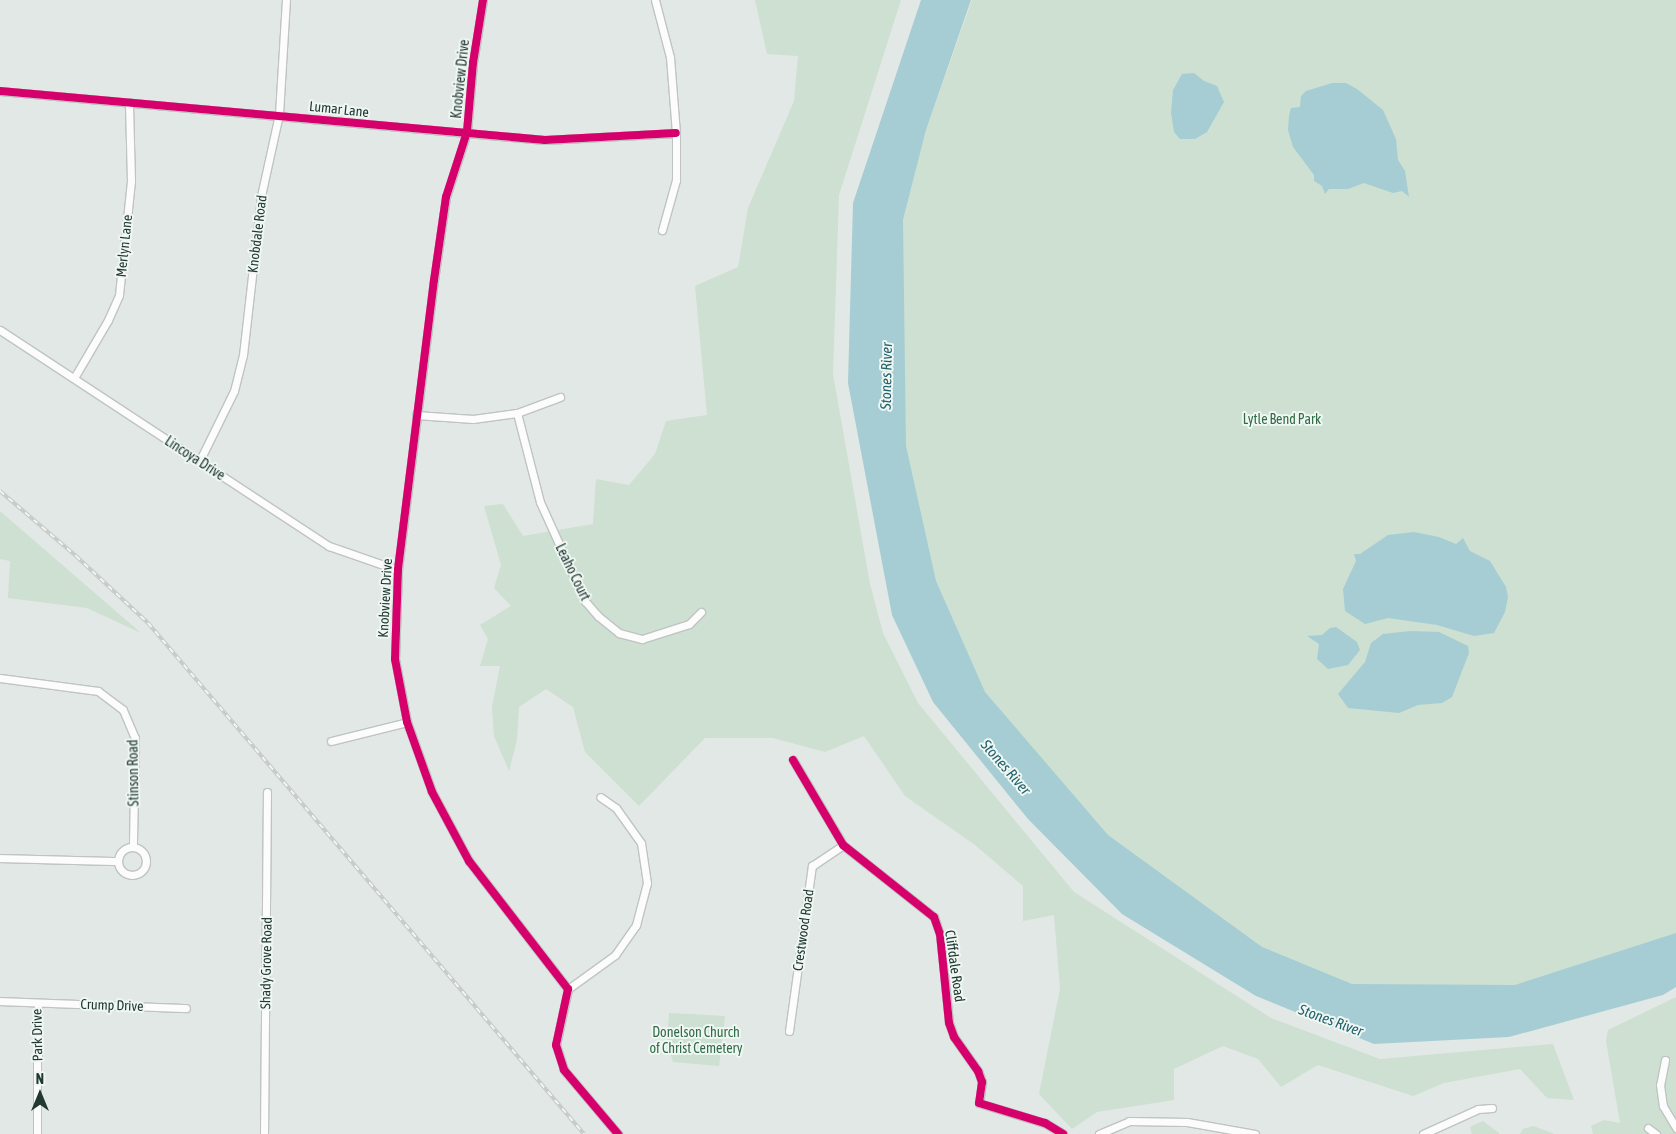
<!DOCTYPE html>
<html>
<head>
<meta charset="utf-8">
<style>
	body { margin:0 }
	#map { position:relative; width:1676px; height:1134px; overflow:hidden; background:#e2e8e5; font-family:"Asap Condensed",sans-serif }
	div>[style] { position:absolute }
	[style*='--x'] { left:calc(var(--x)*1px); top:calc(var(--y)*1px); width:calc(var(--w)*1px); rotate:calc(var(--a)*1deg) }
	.green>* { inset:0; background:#cde0d2 }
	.water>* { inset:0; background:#a6cdd3 }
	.roads { filter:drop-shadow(1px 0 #bfc4c2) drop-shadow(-1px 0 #bfc4c2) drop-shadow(0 1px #bfc4c2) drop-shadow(0 -1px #bfc4c2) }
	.minor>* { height:7px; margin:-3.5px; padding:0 3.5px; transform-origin:3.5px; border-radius:3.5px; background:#fbfcfb }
	.minor>.ring { margin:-3.5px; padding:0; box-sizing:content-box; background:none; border:7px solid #fbfcfb; border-radius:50% }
	.rail>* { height:4px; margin-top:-2px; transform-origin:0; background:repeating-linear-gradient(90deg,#f0f7f3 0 5.5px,#c6c9c8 0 11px); box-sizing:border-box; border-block:1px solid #c6c9c8 }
	.cycleway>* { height:8px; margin:-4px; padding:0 4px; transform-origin:4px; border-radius:4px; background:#d6006c }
	span { translate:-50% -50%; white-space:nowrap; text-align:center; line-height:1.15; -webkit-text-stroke:4px #f0f7f3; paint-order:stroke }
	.street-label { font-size:14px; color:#223933 }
	.park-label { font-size:14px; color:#306c47 }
	.water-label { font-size:15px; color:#22626f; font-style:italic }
	.north { position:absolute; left:15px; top:1069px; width:50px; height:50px; -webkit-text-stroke:4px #f0f7f3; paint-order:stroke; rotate:0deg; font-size:14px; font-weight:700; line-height:20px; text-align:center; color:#223933 }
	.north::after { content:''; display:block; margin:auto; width:18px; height:22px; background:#223933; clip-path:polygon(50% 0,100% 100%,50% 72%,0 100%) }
</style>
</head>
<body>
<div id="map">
	<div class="green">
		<div style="clip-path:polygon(755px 0,901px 0,839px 195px,833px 374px,870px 584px,883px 633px,918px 703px,1074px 892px,1271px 1018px,1380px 1059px,1553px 1044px,1574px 1100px,1547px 1098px,1520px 1069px,1444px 1083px,1413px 1096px,1318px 1065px,1281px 1087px,1258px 1059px,1223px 1046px,1174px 1069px,1174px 1100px,1097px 1112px,1072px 1129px,1039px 1094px,1060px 989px,1054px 915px,1023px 921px,1023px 886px,975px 845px,905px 796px,864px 736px,825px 752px,773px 738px,705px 738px,639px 806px,585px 752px,573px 707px,546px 689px,519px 707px,517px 740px,509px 771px,494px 736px,492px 707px,500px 666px,480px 666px,488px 639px,480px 625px,511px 606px,494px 588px,501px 565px,484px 506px,503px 504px,523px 536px,593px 524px,596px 479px,629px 485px,655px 454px,666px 421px,707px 415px,695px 286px,738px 267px,748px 208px,794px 101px,798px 56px,767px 54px)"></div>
		<div style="clip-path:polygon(972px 0,1676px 0,1676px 980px,1282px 1002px,980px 739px,885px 422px,903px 220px,926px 130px)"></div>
		<div style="clip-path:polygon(0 511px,141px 633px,87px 608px,8px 598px,10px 561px,0 559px)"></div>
		<div style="clip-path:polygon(1676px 997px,1676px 1134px,1593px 1134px,1591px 1126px,1604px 1120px,1620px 1123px,1606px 1041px,1608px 1030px)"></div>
		<div style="clip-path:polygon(669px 1013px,725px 1016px,719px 1066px,673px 1062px,667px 1042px)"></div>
		<div style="clip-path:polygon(1483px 1121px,1499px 1133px,1499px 1134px,1472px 1134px,1470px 1127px)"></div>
		<div style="clip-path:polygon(1533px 1126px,1555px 1134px,1520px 1134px,1523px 1129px)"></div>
	</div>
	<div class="water">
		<div style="clip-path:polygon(921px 0,971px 0,926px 130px,903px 220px,906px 446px,936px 581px,985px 692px,1108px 835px,1262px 947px,1352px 984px,1515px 985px,1676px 933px,1676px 987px,1663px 995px,1509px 1037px,1374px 1044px,1256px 996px,1122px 914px,1028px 819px,933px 702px,892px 615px,848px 383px,853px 203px)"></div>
		<div style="clip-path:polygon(1194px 73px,1204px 81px,1217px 86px,1224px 102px,1207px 132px,1195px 139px,1180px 139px,1174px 132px,1171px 113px,1173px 90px,1182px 74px)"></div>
		<div style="clip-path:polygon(1332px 83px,1346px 83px,1357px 89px,1383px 110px,1396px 139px,1398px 160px,1405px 171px,1409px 197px,1402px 191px,1393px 193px,1364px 183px,1348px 189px,1329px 189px,1325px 194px,1322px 186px,1314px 181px,1314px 175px,1293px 147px,1288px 130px,1289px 116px,1291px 108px,1300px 107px,1301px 96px,1306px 91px)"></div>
		<div style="clip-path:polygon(1414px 532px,1439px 537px,1456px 544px,1463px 538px,1470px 551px,1490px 561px,1506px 587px,1508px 597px,1505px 612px,1494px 633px,1474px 636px,1437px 625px,1388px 618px,1365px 624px,1345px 611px,1343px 589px,1356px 561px,1354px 554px,1360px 554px,1388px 535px)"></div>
		<div style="clip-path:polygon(1336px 627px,1357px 642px,1360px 650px,1348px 665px,1328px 669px,1317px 659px,1319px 644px,1307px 636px,1322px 635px,1330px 628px)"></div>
		<div style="clip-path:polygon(1410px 631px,1439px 632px,1468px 646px,1469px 653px,1452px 697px,1442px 703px,1418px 705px,1399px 713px,1348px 708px,1338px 694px,1365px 662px,1371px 643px,1383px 634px)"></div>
	</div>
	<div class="roads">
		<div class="minor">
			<div style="--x:483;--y:0;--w:64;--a:99"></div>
			<div style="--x:473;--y:63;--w:69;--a:95"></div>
			<div style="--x:467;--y:132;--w:68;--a:107.9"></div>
			<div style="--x:446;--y:197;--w:84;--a:98.2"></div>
			<div style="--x:434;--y:280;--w:292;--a:97.1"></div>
			<div style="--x:398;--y:570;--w:89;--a:91.9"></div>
			<div style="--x:395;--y:659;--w:64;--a:79.2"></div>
			<div style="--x:407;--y:722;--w:74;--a:70.3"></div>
			<div style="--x:432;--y:792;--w:78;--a:61.8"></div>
			<div style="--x:469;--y:861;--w:162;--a:52.3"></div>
			<div style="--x:568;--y:989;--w:57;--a:102.1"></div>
			<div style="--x:556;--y:1045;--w:26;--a:72"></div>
			<div style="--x:564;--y:1070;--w:84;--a:49.8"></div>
			<div style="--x:655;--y:0;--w:59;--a:75.3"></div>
			<div style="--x:670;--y:57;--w:76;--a:85.5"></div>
			<div style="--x:676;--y:133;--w:47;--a:90"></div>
			<div style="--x:676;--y:180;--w:52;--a:105.6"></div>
			<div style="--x:0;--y:91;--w:547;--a:5.14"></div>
			<div style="--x:545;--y:140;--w:131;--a:-3.1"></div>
			<div style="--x:0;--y:330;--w:394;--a:33.3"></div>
			<div style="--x:329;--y:546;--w:73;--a:19.2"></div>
			<div style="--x:74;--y:378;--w:67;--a:-59.6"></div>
			<div style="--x:108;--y:320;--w:27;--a:-66"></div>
			<div style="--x:119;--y:295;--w:115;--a:-84"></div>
			<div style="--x:131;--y:181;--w:79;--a:-91.5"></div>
			<div style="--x:517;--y:413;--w:92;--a:75.5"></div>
			<div style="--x:540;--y:502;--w:109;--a:65.6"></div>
			<div style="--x:585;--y:601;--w:20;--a:49"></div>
			<div style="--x:598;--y:616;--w:27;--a:39"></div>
			<div style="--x:619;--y:633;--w:24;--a:15"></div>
			<div style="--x:642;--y:639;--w:49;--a:-17.7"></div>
			<div style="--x:689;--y:624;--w:17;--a:-45"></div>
			<div style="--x:416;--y:415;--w:57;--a:4"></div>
			<div style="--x:473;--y:419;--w:44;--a:-7.8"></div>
			<div style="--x:517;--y:413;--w:46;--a:-20.4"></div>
			<div style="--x:200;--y:460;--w:77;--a:-63.8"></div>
			<div style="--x:234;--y:391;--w:37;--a:-76"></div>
			<div style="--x:243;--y:355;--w:160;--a:-83.5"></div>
			<div style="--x:261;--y:196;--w:84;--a:-77.6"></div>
			<div style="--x:279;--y:114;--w:114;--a:-86.5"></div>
			<div style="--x:0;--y:678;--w:99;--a:7.6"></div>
			<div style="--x:98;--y:691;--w:31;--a:37"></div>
			<div style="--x:123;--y:710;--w:30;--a:67"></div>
			<div style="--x:135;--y:738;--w:109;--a:91.1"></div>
			<div style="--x:331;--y:741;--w:78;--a:-14"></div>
			<div style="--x:793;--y:760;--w:99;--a:59.5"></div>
			<div style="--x:843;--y:845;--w:116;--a:38.4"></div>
			<div style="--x:934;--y:917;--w:18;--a:71"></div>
			<div style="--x:940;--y:934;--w:89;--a:84.2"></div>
			<div style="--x:949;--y:1023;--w:15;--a:70"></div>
			<div style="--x:954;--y:1037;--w:42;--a:54.8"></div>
			<div style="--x:978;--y:1071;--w:12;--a:70"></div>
			<div style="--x:982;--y:1082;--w:21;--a:98"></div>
			<div style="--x:979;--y:1103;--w:69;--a:16.9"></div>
			<div style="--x:1045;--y:1123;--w:21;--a:31"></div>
			<div class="ring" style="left:118px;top:847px;width:21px;height:21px"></div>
			<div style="--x:0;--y:858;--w:118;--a:1.5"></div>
			<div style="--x:568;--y:989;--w:58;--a:-35.9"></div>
			<div style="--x:615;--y:955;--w:37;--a:-55"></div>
			<div style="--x:636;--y:925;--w:43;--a:-75.3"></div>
			<div style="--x:647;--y:883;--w:40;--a:-98.5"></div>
			<div style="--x:641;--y:843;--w:43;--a:-125.5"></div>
			<div style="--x:616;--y:808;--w:19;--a:-145"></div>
			<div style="--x:0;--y:1001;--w:186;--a:2.2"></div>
			<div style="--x:789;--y:1031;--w:167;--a:-82.1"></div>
			<div style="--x:812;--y:866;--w:37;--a:-34"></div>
			<div style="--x:1665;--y:1060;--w:25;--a:101"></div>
			<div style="--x:1660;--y:1085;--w:21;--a:82"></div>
			<div style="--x:1663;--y:1106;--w:26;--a:59"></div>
			<div style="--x:1648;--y:1128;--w:10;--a:37"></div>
			<div style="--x:37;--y:1134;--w:131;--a:-89.6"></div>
			<div style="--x:264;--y:1134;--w:342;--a:-89.5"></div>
			<div style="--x:1099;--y:1134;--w:33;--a:-23"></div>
			<div style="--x:1129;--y:1121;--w:58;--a:1"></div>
			<div style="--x:1187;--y:1122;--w:69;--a:10"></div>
			<div style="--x:1423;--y:1134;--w:60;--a:-24.4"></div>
			<div style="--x:1478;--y:1109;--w:14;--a:-4"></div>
		</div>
	</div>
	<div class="rail">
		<div style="--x:0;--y:491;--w:100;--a:40.5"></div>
		<div style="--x:76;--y:556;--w:98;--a:42.9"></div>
		<div style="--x:148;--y:623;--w:672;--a:49.53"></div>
	</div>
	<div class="cycleway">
		<div style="--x:483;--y:0;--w:64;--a:99"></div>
		<div style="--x:473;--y:63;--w:69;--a:95"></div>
		<div style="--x:467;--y:132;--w:68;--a:107.9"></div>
		<div style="--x:446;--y:197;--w:84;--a:98.2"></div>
		<div style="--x:434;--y:280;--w:292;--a:97.1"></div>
		<div style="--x:398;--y:570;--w:89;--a:91.9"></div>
		<div style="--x:395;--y:659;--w:64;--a:79.2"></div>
		<div style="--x:407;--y:722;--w:74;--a:70.3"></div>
		<div style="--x:432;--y:792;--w:78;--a:61.8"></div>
		<div style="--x:469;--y:861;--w:162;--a:52.3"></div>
		<div style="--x:568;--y:989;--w:57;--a:102.1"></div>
		<div style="--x:556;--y:1045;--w:26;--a:72"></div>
		<div style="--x:564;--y:1070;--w:84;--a:49.8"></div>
		<div style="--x:0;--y:91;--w:547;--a:5.14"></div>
		<div style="--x:545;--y:140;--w:131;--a:-3.1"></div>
		<div style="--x:793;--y:760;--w:99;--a:59.5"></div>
		<div style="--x:843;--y:845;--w:116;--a:38.4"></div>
		<div style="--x:934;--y:917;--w:18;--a:71"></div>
		<div style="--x:940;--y:934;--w:89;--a:84.2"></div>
		<div style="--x:949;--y:1023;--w:15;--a:70"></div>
		<div style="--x:954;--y:1037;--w:42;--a:54.8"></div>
		<div style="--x:978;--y:1071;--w:12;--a:70"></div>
		<div style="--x:982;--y:1082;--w:21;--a:98"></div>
		<div style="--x:979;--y:1103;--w:69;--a:16.9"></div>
		<div style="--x:1045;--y:1123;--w:21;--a:31"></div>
	</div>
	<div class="street-label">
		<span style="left:460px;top:79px;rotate:-84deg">Knobview Drive</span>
		<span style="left:339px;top:109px;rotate:6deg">Lumar Lane</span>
		<span style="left:257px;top:234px;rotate:-83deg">Knobdale Road</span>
		<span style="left:124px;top:246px;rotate:-84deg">Merlyn Lane</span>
		<span style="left:195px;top:458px;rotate:33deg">Lincoya Drive</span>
		<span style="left:573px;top:572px;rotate:64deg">Leaho Court</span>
		<span style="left:385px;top:598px;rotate:-87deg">Knobview Drive</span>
		<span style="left:133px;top:773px;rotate:-91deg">Stinson Road</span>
		<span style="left:803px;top:930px;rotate:-82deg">Crestwood Road</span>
		<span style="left:266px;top:963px;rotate:-89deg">Shady Grove Road</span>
		<span style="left:955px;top:966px;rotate:82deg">Cliffdale Road</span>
		<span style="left:112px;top:1005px;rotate:2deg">Crump Drive</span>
		<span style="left:37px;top:1035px;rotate:-91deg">Park Drive</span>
	</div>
	<div class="park-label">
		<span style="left:1282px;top:419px">Lytle Bend Park</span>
		<span style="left:696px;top:1040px">Donelson Church<br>of Christ Cemetery</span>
	</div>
	<div class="water-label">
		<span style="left:886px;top:376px;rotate:-89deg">Stones River</span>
		<span style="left:1006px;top:767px;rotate:49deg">Stones River</span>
		<span style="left:1331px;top:1020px;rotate:20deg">Stones River</span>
	</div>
	<div class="north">N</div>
</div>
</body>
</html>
